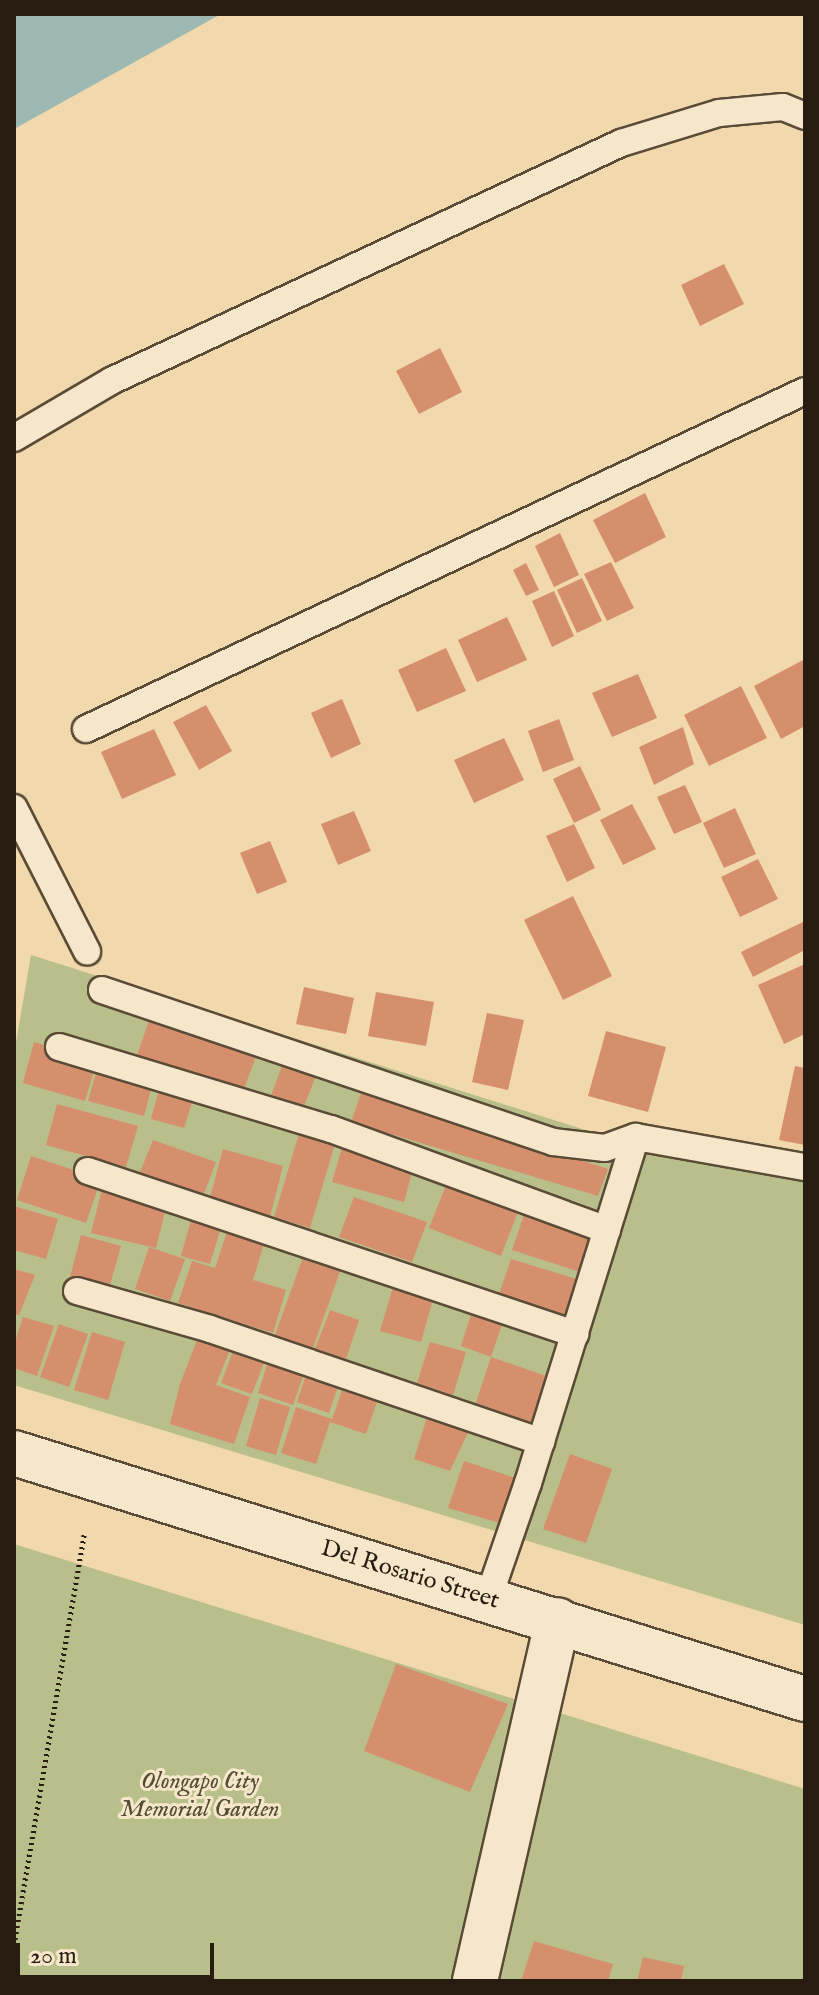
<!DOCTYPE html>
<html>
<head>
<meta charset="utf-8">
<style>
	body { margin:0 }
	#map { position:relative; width:819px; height:1995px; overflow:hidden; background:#f1d8ad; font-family:"IM FELL English",serif }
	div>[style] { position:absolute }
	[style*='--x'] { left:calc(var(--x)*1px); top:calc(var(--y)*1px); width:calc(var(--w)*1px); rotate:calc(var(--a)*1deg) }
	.green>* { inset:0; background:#b9bf8b }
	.water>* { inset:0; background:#9eb8b3 }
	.building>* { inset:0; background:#d68f6c }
	.path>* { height:5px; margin-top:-2.5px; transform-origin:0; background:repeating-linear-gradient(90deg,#271c0f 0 2px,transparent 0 6px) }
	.roads { filter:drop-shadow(2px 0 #5a4b36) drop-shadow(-2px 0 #5a4b36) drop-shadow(0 2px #5a4b36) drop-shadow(0 -2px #5a4b36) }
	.service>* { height:26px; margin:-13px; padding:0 13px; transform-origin:13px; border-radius:13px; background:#f6e6ca }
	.minor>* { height:44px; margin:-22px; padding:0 22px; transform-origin:22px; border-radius:22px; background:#f6e6ca }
	.secondary>* { height:44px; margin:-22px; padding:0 22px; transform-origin:22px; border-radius:22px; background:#f6e6ca }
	span { translate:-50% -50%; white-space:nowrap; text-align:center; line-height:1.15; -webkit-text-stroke:6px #f6e6ca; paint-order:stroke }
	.street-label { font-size:24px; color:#271c0f }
	.park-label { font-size:24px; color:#534d34; font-style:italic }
	.frame { position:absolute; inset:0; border:16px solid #271c0f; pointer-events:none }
	.scale { position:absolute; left:16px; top:1943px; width:198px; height:36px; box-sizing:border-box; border:4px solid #271c0f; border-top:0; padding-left:10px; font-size:24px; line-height:28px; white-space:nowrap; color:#271c0f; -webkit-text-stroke:6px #f6e6ca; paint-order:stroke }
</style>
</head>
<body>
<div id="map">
	<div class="green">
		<div style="clip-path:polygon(31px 955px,674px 1158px,805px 1178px,805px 1625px,14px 1385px,14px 1054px)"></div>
		<div style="clip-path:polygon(14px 1544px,805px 1789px,805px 1981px,14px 1981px)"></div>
	</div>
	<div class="water">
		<div style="clip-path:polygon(14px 14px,221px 14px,14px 129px)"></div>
	</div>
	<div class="building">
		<div style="clip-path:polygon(724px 264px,744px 304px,700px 326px,681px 285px)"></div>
		<div style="clip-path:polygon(440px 348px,462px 392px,419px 414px,396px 371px)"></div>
		<div style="clip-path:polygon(645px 493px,666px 537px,615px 563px,593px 520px)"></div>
		<div style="clip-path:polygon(560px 533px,579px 575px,554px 587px,535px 546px)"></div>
		<div style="clip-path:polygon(611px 562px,634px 608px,607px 621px,584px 574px)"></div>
		<div style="clip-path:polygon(526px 563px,539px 590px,526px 596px,513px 570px)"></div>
		<div style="clip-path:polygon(582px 578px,602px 621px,577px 633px,557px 590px)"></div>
		<div style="clip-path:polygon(554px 591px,574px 636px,552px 647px,532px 601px)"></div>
		<div style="clip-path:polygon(507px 617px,527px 660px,477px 682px,458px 640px)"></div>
		<div style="clip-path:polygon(446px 648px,466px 691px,417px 712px,398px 670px)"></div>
		<div style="clip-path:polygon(805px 659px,805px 726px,781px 739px,754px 686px)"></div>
		<div style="clip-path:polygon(638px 674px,657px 718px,612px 737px,592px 693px)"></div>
		<div style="clip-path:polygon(741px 686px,767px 738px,709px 766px,684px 715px)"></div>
		<div style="clip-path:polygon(342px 699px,361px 744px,331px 758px,311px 713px)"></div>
		<div style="clip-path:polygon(206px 705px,232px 751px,199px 770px,173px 722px)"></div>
		<div style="clip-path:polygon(559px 719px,574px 760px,543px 772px,528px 731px)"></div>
		<div style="clip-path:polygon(683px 727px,694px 764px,654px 785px,639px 747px)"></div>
		<div style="clip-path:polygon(154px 729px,176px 775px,122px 799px,101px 752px)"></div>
		<div style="clip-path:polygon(504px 738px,524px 780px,474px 803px,454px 760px)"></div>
		<div style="clip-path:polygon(580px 766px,601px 810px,574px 823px,553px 779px)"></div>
		<div style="clip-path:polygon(685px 785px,702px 822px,674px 834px,657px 797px)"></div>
		<div style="clip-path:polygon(632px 804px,656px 849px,623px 865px,600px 820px)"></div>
		<div style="clip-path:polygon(735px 808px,756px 854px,724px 868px,703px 823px)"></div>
		<div style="clip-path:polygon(354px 811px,371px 851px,338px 865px,321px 824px)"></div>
		<div style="clip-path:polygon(574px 824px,595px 868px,567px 882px,546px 836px)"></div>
		<div style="clip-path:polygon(270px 841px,287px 882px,257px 894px,240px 853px)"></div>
		<div style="clip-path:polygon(758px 859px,778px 899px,740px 917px,721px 877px)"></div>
		<div style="clip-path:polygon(573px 896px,612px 976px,563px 1000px,524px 920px)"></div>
		<div style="clip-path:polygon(805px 921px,805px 950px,753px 977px,741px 952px)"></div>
		<div style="clip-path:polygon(805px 964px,805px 1034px,784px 1044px,758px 985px)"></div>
		<div style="clip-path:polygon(304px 987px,354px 998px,346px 1034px,296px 1024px)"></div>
		<div style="clip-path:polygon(376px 992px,434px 1002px,426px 1046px,368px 1036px)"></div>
		<div style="clip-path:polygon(152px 1012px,259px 1049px,243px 1091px,137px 1055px)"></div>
		<div style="clip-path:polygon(487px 1013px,524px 1020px,508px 1090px,472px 1082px)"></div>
		<div style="clip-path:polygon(606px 1031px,666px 1047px,648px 1112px,588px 1096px)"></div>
		<div style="clip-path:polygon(34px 1042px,97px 1060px,85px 1101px,23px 1083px)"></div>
		<div style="clip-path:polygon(285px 1058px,318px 1071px,300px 1116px,268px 1104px)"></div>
		<div style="clip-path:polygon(99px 1063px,154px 1079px,144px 1116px,88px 1101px)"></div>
		<div style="clip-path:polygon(795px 1066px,805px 1068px,805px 1145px,779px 1140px)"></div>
		<div style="clip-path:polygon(162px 1079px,196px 1090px,184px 1128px,151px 1119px)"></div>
		<div style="clip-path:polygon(363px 1088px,608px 1169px,598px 1196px,351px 1122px)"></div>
		<div style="clip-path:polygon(57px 1104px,138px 1126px,126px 1167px,46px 1145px)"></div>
		<div style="clip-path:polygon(302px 1124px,338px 1134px,310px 1228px,274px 1217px)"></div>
		<div style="clip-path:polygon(153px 1140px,216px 1162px,204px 1194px,140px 1172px)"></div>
		<div style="clip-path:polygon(344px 1141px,415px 1161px,404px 1202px,332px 1182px)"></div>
		<div style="clip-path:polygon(223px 1149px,283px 1166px,270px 1217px,209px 1201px)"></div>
		<div style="clip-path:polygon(31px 1156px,101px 1179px,86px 1223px,17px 1200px)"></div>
		<div style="clip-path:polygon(450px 1175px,521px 1204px,501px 1256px,429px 1228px)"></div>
		<div style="clip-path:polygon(103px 1185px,168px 1200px,156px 1248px,91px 1233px)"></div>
		<div style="clip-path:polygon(354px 1197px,427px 1222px,412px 1262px,339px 1237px)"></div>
		<div style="clip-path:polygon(14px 1206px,58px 1219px,46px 1259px,14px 1250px)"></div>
		<div style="clip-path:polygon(527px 1206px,597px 1228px,583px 1273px,512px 1250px)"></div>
		<div style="clip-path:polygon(194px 1209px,224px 1218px,210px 1264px,181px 1256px)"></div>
		<div style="clip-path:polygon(229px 1226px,266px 1237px,253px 1280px,286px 1290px,273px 1333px,178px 1303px,192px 1261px,215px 1268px)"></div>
		<div style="clip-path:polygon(81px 1235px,121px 1246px,108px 1292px,69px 1281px)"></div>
		<div style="clip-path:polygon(149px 1247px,185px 1259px,170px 1301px,135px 1289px)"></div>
		<div style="clip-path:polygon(306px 1249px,343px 1263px,310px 1356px,272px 1343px)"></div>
		<div style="clip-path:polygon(511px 1259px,580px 1280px,567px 1322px,497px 1300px)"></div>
		<div style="clip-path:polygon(14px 1269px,35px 1275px,19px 1315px,14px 1314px)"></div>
		<div style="clip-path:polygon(394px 1284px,434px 1296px,421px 1342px,380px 1331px)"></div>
		<div style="clip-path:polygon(475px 1302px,506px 1313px,491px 1357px,461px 1346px)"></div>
		<div style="clip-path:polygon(330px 1310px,359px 1320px,346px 1359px,315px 1349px)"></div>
		<div style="clip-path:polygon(23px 1317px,54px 1326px,37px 1376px,14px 1368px,14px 1345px)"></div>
		<div style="clip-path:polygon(59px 1324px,88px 1334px,69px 1387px,40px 1377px)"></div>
		<div style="clip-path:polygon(201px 1330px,233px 1342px,216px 1385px,250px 1397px,234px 1444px,170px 1424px,180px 1384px)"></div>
		<div style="clip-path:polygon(92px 1332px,125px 1342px,108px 1400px,74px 1390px)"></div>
		<div style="clip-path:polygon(430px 1342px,466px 1352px,453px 1395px,417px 1383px)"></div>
		<div style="clip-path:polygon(236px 1343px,267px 1355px,252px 1394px,221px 1383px)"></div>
		<div style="clip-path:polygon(271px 1353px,307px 1365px,293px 1405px,258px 1393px)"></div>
		<div style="clip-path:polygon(491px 1357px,546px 1376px,533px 1423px,476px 1403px)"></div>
		<div style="clip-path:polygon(310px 1363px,342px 1375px,329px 1413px,297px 1402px)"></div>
		<div style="clip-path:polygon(346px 1379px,381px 1390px,366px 1434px,330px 1422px,316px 1464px,281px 1453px,296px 1407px,332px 1419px)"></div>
		<div style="clip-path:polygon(260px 1398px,290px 1407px,276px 1455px,246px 1446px)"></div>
		<div style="clip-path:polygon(429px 1411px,471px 1426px,450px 1471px,414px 1459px)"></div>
		<div style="clip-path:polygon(570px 1454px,612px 1469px,586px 1543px,543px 1529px)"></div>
		<div style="clip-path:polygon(464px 1461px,515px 1478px,500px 1523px,448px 1508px)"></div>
		<div style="clip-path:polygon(396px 1664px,508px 1704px,470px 1792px,364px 1751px)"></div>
		<div style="clip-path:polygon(534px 1941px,613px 1964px,608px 1981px,521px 1981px)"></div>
		<div style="clip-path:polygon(643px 1957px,684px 1966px,681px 1981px,637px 1981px)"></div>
	</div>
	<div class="path">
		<div style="--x:14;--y:1945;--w:417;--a:-80.3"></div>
	</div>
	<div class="roads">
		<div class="service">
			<div style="--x:14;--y:438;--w:113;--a:-30.4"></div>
			<div style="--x:111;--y:381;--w:563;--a:-25.02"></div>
			<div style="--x:621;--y:143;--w:102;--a:-17"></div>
			<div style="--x:719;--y:113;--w:64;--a:-5.4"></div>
			<div style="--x:783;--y:107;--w:24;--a:22"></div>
			<div style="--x:86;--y:729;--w:794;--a:-25.18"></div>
			<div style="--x:14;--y:808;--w:161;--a:63"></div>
			<div style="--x:102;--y:990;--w:476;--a:18.6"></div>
			<div style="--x:553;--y:1142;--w:52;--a:6.6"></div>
			<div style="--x:605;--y:1148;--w:33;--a:-20"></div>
			<div style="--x:636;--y:1137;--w:172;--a:10.1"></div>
			<div style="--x:59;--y:1047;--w:284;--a:16.8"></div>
			<div style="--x:331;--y:1129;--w:294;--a:20.1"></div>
			<div style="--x:88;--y:1171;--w:514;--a:18.51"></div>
			<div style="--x:77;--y:1291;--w:138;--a:15.9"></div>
			<div style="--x:210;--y:1329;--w:350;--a:18.8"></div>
			<div style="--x:488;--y:1599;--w:123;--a:-71"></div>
			<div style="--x:528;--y:1483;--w:362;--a:-72.7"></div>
		</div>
		<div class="minor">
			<div style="--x:475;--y:1981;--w:370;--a:-77.1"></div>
		</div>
		<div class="secondary">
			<div style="--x:14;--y:1453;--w:828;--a:17.28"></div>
		</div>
	</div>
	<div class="street-label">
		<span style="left:410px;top:1575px;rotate:17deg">Del Rosario Street</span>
	</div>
	<div class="park-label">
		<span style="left:200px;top:1796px">Olongapo City<br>Memorial Garden</span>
	</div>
	<div class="frame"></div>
	<div class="scale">20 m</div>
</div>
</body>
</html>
